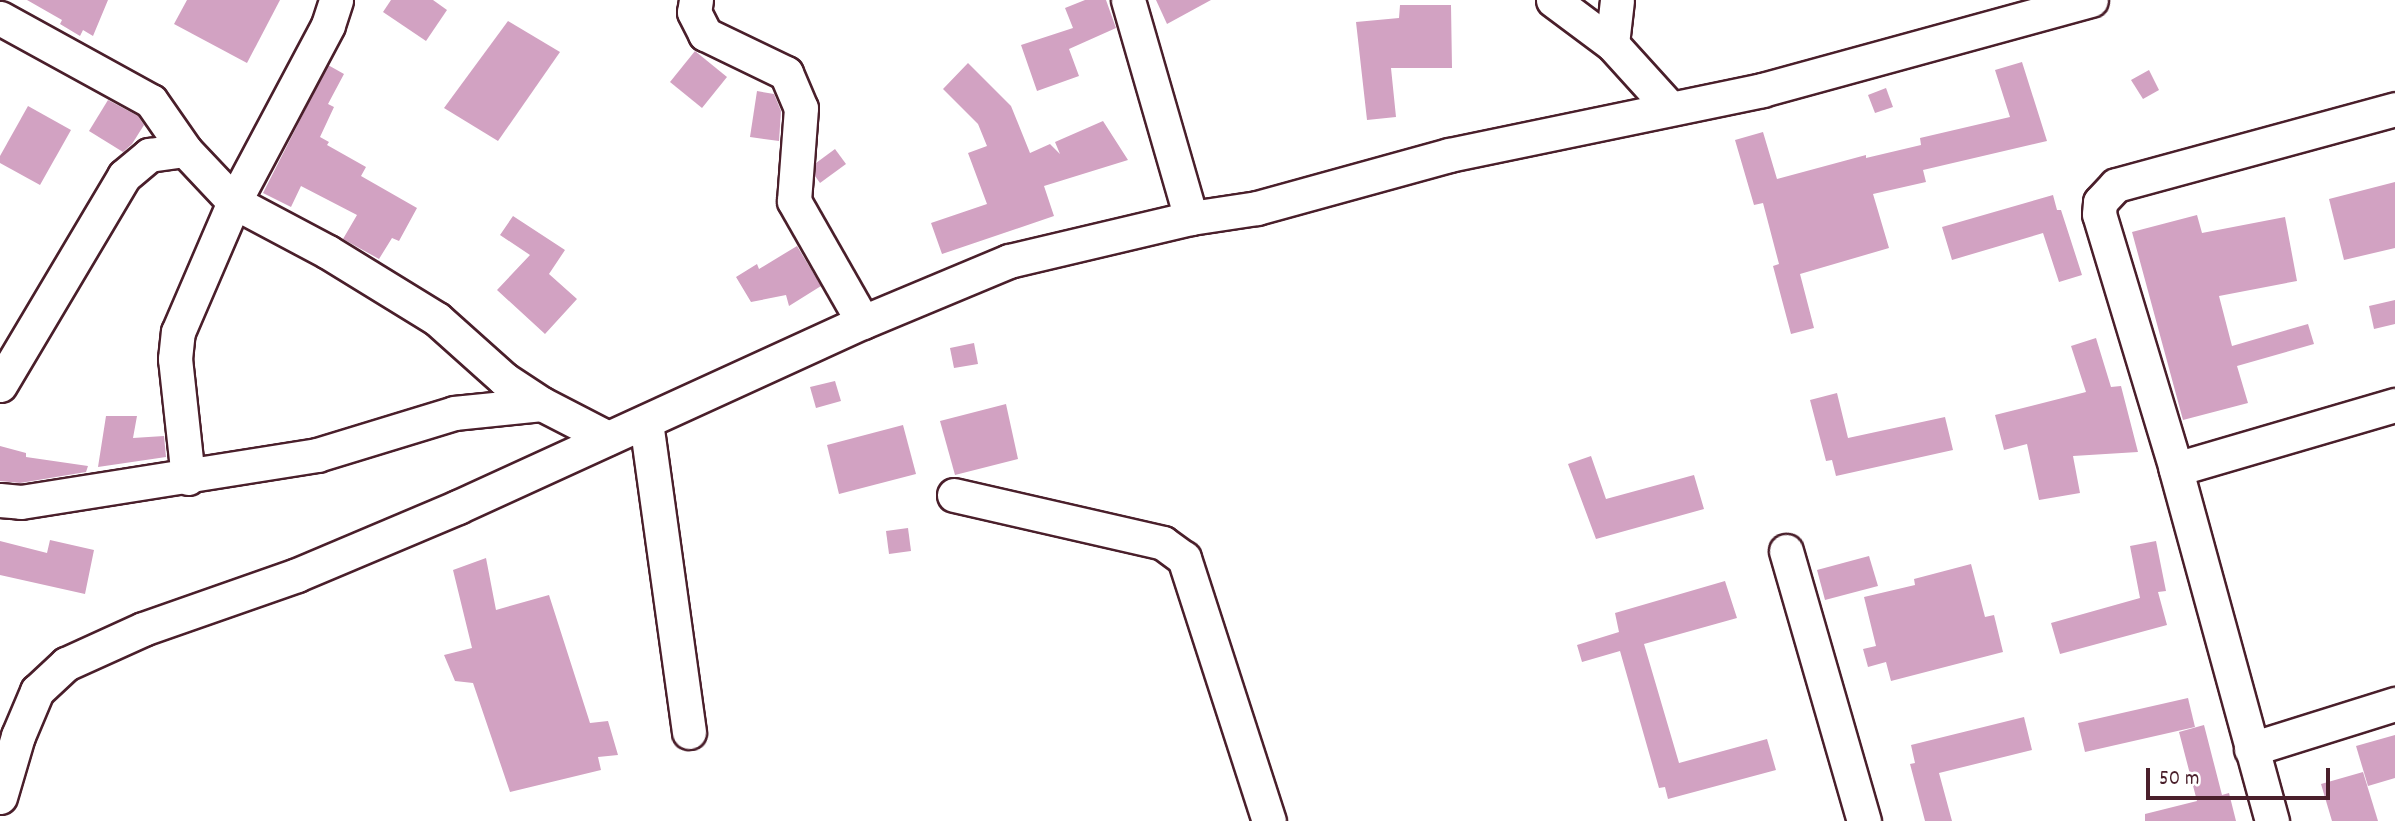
<!DOCTYPE html>
<html>
<head>
<meta charset="utf-8">
<style>
	body { margin:0 }
	#map { position:relative; width:2395px; height:821px; overflow:hidden; background:#fff; font-family:Dekko,sans-serif }
	div>[style] { position:absolute }
	[style*='--x'] { left:calc(var(--x)*1px); top:calc(var(--y)*1px); width:calc(var(--w)*1px); rotate:calc(var(--a)*1deg) }
	.building>* { inset:0; background:#d2a2c2 }
	.roads { filter:drop-shadow(2px 0 #4a1f2b) drop-shadow(-2px 0 #4a1f2b) drop-shadow(0 2px #4a1f2b) drop-shadow(0 -2px #4a1f2b) }
	.minor>* { height:33px; margin:-16.5px; padding:0 16.5px; transform-origin:16.5px; border-radius:16.5px; background:#fff }
	span { translate:-50% -50%; white-space:nowrap; text-align:center; line-height:1.15; -webkit-text-stroke:5px #fff; paint-order:stroke }
	.scale { position:absolute; left:2146px; top:768px; width:184px; height:32px; box-sizing:border-box; border:4px solid #4a1f2b; border-top:0; padding-left:9px; font-size:21px; line-height:24px; white-space:nowrap; color:#4a1f2b; -webkit-text-stroke:5px #fff; paint-order:stroke }
</style>
</head>
<body>
<div id="map">
	<div class="building">
		<div style="clip-path:polygon(27px 0,108px 0,93px 36px,83px 30px,80px 36px,60px 24px,62px 20px)"></div>
		<div style="clip-path:polygon(187px 0,280px 0,247px 63px,174px 24px)"></div>
		<div style="clip-path:polygon(391px 0,433px 0,447px 10px,426px 41px,383px 12px)"></div>
		<div style="clip-path:polygon(1085px 0,1106px 0,1116px 28px,1069px 49px,1079px 76px,1037px 91px,1021px 45px,1073px 28px,1065px 8px)"></div>
		<div style="clip-path:polygon(1156px 0,1211px 0,1167px 24px)"></div>
		<div style="clip-path:polygon(1400px 5px,1451px 5px,1452px 68px,1391px 68px,1396px 117px,1367px 120px,1356px 22px,1399px 18px)"></div>
		<div style="clip-path:polygon(508px 21px,560px 52px,498px 141px,444px 108px)"></div>
		<div style="clip-path:polygon(695px 51px,727px 77px,702px 108px,670px 82px)"></div>
		<div style="clip-path:polygon(2022px 62px,2047px 141px,1923px 170px,1926px 182px,1873px 194px,1889px 248px,1800px 274px,1814px 328px,1791px 334px,1773px 266px,1779px 264px,1763px 203px,1754px 205px,1735px 140px,1763px 132px,1777px 179px,1866px 155px,1866px 158px,1921px 145px,1920px 138px,2010px 117px,1995px 70px)"></div>
		<div style="clip-path:polygon(968px 63px,1011px 106px,1030px 153px,1050px 144px,1060px 154px,1055px 142px,1103px 121px,1128px 160px,1044px 186px,1054px 216px,942px 254px,931px 223px,987px 204px,968px 153px,987px 146px,978px 124px,943px 89px)"></div>
		<div style="clip-path:polygon(328px 65px,344px 74px,328px 104px,334px 107px,320px 137px,329px 142px,327px 145px,366px 167px,361px 176px,417px 208px,399px 241px,392px 238px,379px 259px,343px 239px,357px 215px,301px 186px,291px 207px,263px 193px)"></div>
		<div style="clip-path:polygon(2149px 70px,2159px 90px,2143px 99px,2131px 80px)"></div>
		<div style="clip-path:polygon(1886px 88px,1893px 107px,1875px 113px,1868px 95px)"></div>
		<div style="clip-path:polygon(757px 91px,774px 94px,781px 111px,779px 141px,750px 137px)"></div>
		<div style="clip-path:polygon(108px 100px,138px 116px,144px 125px,132px 144px,123px 152px,89px 131px)"></div>
		<div style="clip-path:polygon(28px 106px,71px 130px,40px 185px,0 163px,0 156px)"></div>
		<div style="clip-path:polygon(835px 149px,846px 164px,820px 183px,815px 176px,816px 163px)"></div>
		<div style="clip-path:polygon(2395px 182px,2395px 248px,2344px 260px,2329px 199px)"></div>
		<div style="clip-path:polygon(2053px 195px,2057px 210px,2061px 210px,2082px 275px,2059px 282px,2043px 233px,1952px 260px,1942px 227px)"></div>
		<div style="clip-path:polygon(2197px 215px,2202px 233px,2285px 217px,2297px 281px,2219px 296px,2232px 346px,2308px 324px,2314px 344px,2237px 366px,2248px 403px,2183px 420px,2132px 232px)"></div>
		<div style="clip-path:polygon(513px 216px,565px 250px,549px 274px,577px 299px,545px 334px,497px 290px,530px 255px,500px 235px)"></div>
		<div style="clip-path:polygon(797px 246px,821px 286px,789px 306px,786px 295px,751px 302px,736px 277px,757px 264px,759px 269px)"></div>
		<div style="clip-path:polygon(2395px 300px,2395px 324px,2374px 329px,2369px 306px)"></div>
		<div style="clip-path:polygon(2096px 338px,2111px 387px,2121px 386px,2138px 452px,2073px 456px,2080px 493px,2039px 500px,2027px 444px,2004px 450px,1995px 415px,2086px 392px,2071px 346px)"></div>
		<div style="clip-path:polygon(974px 343px,978px 364px,954px 368px,950px 348px)"></div>
		<div style="clip-path:polygon(835px 381px,841px 401px,816px 408px,810px 387px)"></div>
		<div style="clip-path:polygon(1837px 393px,1848px 438px,1945px 417px,1953px 450px,1836px 476px,1832px 460px,1826px 461px,1810px 400px)"></div>
		<div style="clip-path:polygon(1006px 404px,1018px 459px,955px 475px,940px 421px)"></div>
		<div style="clip-path:polygon(106px 416px,137px 416px,133px 438px,164px 436px,166px 457px,98px 467px)"></div>
		<div style="clip-path:polygon(903px 425px,916px 474px,839px 494px,827px 445px)"></div>
		<div style="clip-path:polygon(0 446px,26px 453px,26px 457px,88px 466px,86px 472px,20px 483px,0 481px)"></div>
		<div style="clip-path:polygon(1591px 456px,1606px 499px,1694px 475px,1704px 509px,1596px 539px,1568px 464px)"></div>
		<div style="clip-path:polygon(908px 528px,911px 551px,889px 554px,886px 531px)"></div>
		<div style="clip-path:polygon(50px 540px,94px 550px,85px 594px,0 575px,0 541px,47px 553px)"></div>
		<div style="clip-path:polygon(2156px 541px,2166px 591px,2158px 592px,2167px 625px,2060px 654px,2051px 623px,2140px 598px,2130px 546px)"></div>
		<div style="clip-path:polygon(1869px 556px,1878px 586px,1825px 600px,1817px 570px)"></div>
		<div style="clip-path:polygon(486px 558px,496px 610px,549px 595px,590px 723px,608px 721px,618px 755px,598px 757px,601px 770px,510px 792px,473px 683px,455px 681px,444px 655px,472px 648px,453px 570px)"></div>
		<div style="clip-path:polygon(1971px 564px,1985px 617px,1994px 615px,2003px 652px,1891px 681px,1886px 662px,1868px 667px,1863px 649px,1876px 646px,1864px 597px,1915px 585px,1914px 579px)"></div>
		<div style="clip-path:polygon(1725px 581px,1737px 618px,1644px 644px,1679px 763px,1767px 739px,1776px 770px,1668px 799px,1665px 787px,1659px 788px,1620px 651px,1582px 662px,1577px 645px,1619px 632px,1615px 613px)"></div>
		<div style="clip-path:polygon(2188px 698px,2195px 727px,2085px 752px,2078px 723px)"></div>
		<div style="clip-path:polygon(2024px 717px,2032px 750px,1939px 773px,1952px 821px,1925px 821px,1910px 764px,1915px 763px,1911px 745px)"></div>
		<div style="clip-path:polygon(2204px 725px,2222px 795px,2229px 793px,2236px 821px,2145px 821px,2145px 814px,2197px 801px,2179px 732px)"></div>
		<div style="clip-path:polygon(2395px 735px,2395px 778px,2368px 786px,2356px 746px)"></div>
		<div style="clip-path:polygon(2363px 772px,2378px 821px,2332px 821px,2321px 784px)"></div>
	</div>
	<div class="roads">
		<div class="minor">
			<div style="--x:696;--y:0;--w:12;--a:99"></div>
			<div style="--x:694;--y:12;--w:25;--a:63"></div>
			<div style="--x:705;--y:34;--w:90;--a:25.7"></div>
			<div style="--x:786;--y:73;--w:38;--a:67"></div>
			<div style="--x:801;--y:108;--w:93;--a:94.3"></div>
			<div style="--x:794;--y:201;--w:139;--a:60.3"></div>
			<div style="--x:1128;--y:0;--w:227;--a:73.9"></div>
			<div style="--x:1553;--y:0;--w:74;--a:36.7"></div>
			<div style="--x:1612;--y:44;--w:86;--a:47.8"></div>
			<div style="--x:0;--y:18;--w:172;--a:28.8"></div>
			<div style="--x:151;--y:101;--w:60;--a:55.2"></div>
			<div style="--x:185;--y:150;--w:71;--a:46.7"></div>
			<div style="--x:234;--y:202;--w:106;--a:28"></div>
			<div style="--x:328;--y:252;--w:128;--a:31.6"></div>
			<div style="--x:437;--y:319;--w:90;--a:41.8"></div>
			<div style="--x:504;--y:379;--w:45;--a:33.3"></div>
			<div style="--x:1612;--y:44;--w:44;--a:-83.5"></div>
			<div style="--x:0;--y:385;--w:243;--a:-59.3"></div>
			<div style="--x:124;--y:176;--w:33;--a:-40"></div>
			<div style="--x:149;--y:155;--w:36;--a:-8"></div>
			<div style="--x:646;--y:422;--w:313;--a:82.1"></div>
			<div style="--x:2176;--y:469;--w:228;--a:-16.3"></div>
			<div style="--x:188;--y:478;--w:120;--a:-96.2"></div>
			<div style="--x:175;--y:359;--w:27;--a:-84"></div>
			<div style="--x:178;--y:332;--w:142;--a:-66.7"></div>
			<div style="--x:234;--y:202;--w:200;--a:-62"></div>
			<div style="--x:328;--y:25;--w:26;--a:-72"></div>
			<div style="--x:954;--y:495;--w:214;--a:12.9"></div>
			<div style="--x:1163;--y:543;--w:26;--a:36"></div>
			<div style="--x:1184;--y:558;--w:276;--a:72.1"></div>
			<div style="--x:0;--y:500;--w:21;--a:5"></div>
			<div style="--x:21;--y:502;--w:300;--a:-9"></div>
			<div style="--x:317;--y:455;--w:143;--a:-17"></div>
			<div style="--x:454;--y:413;--w:88;--a:-5.8"></div>
			<div style="--x:542;--y:404;--w:74;--a:27.3"></div>
			<div style="--x:1786;--y:551;--w:281;--a:73.9"></div>
			<div style="--x:2251;--y:749;--w:151;--a:-17.4"></div>
			<div style="--x:0;--y:797;--w:64;--a:-73.6"></div>
			<div style="--x:18;--y:736;--w:49;--a:-67.1"></div>
			<div style="--x:37;--y:691;--w:40;--a:-43"></div>
			<div style="--x:66;--y:664;--w:85;--a:-24.4"></div>
			<div style="--x:143;--y:629;--w:163;--a:-19.3"></div>
			<div style="--x:297;--y:575;--w:175;--a:-22.9"></div>
			<div style="--x:458;--y:507;--w:445;--a:-24.6"></div>
			<div style="--x:863;--y:322;--w:158;--a:-22.7"></div>
			<div style="--x:1009;--y:261;--w:187;--a:-13.3"></div>
			<div style="--x:1191;--y:218;--w:67;--a:-8.6"></div>
			<div style="--x:1257;--y:208;--w:199;--a:-15.4"></div>
			<div style="--x:1449;--y:155;--w:320;--a:-11.7"></div>
			<div style="--x:1762;--y:90;--w:341;--a:-15.3"></div>
			<div style="--x:2272;--y:821;--w:365;--a:-105.3"></div>
			<div style="--x:2176;--y:469;--w:266;--a:-106.8"></div>
			<div style="--x:2099;--y:214;--w:12;--a:-85"></div>
			<div style="--x:2100;--y:202;--w:23;--a:-47"></div>
			<div style="--x:2116;--y:185;--w:289;--a:-15.2"></div>
		</div>
	</div>
	<div class="scale">50 m</div>
</div>
</body>
</html>
